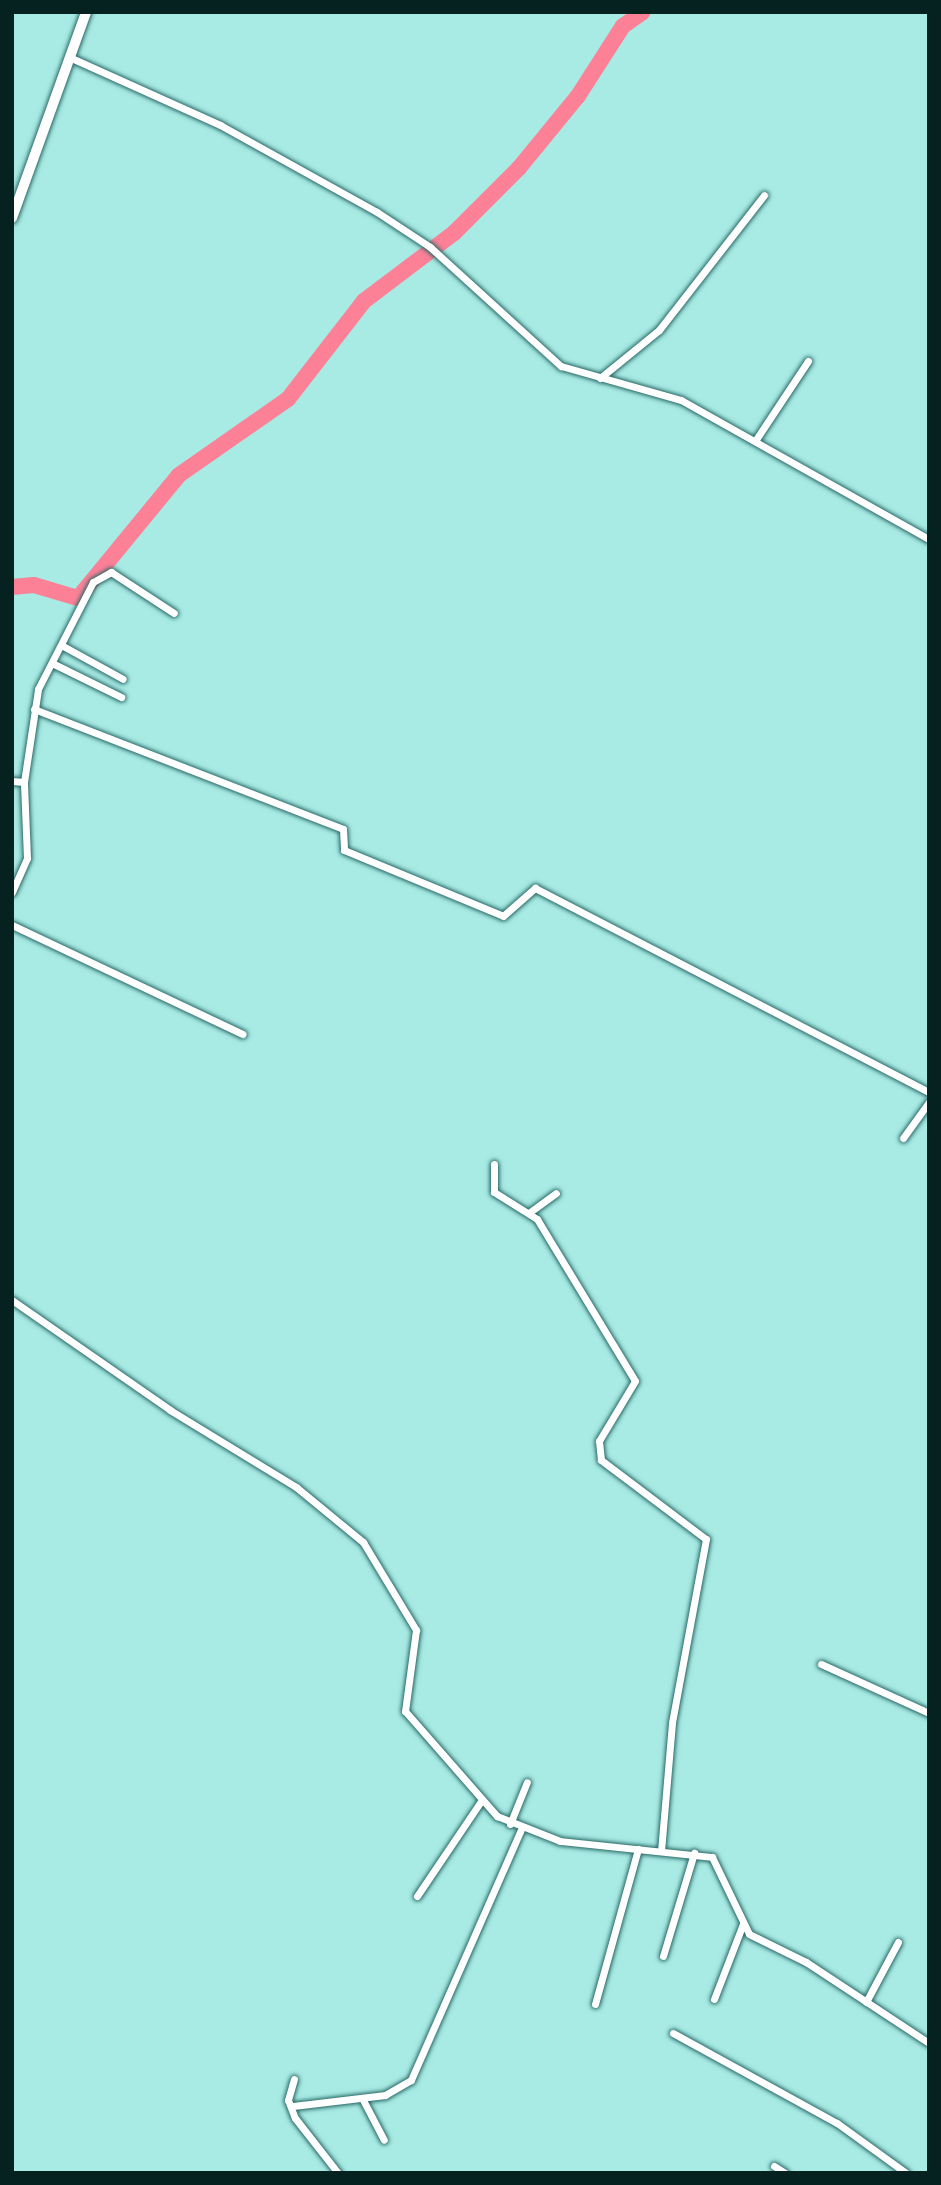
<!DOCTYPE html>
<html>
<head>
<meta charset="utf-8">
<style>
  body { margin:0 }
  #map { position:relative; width:941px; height:2185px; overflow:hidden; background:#a8eae4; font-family:"Archivo Narrow",sans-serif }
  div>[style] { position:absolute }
  .river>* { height:16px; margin:-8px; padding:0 8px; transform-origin:8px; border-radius:8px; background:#fc8197 }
  .roads { filter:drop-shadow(0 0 2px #286966) drop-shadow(0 0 2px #286966) }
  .street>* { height:7px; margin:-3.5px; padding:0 3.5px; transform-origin:3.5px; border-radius:3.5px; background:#fff }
  .secondary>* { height:10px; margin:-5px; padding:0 5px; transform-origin:5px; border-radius:5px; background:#fff }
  span { translate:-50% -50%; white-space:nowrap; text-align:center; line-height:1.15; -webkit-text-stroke:5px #b5f7f2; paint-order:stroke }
  .frame { position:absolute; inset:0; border:14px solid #062220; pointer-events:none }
</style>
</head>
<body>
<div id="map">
  <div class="river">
    <i style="left:12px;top:587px;width:22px;rotate:-5deg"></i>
    <i style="left:34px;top:585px;width:46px;rotate:16.5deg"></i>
    <i style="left:78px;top:598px;width:159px;rotate:-50.6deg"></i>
    <i style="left:179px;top:475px;width:133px;rotate:-34.9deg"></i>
    <i style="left:288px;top:399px;width:124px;rotate:-52.2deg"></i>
    <i style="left:364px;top:301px;width:113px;rotate:-37.1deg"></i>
    <i style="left:454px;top:233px;width:92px;rotate:-45deg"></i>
    <i style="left:519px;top:168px;width:93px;rotate:-50.7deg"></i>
    <i style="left:578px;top:96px;width:83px;rotate:-57.3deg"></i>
    <i style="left:623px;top:26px;width:24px;rotate:-35deg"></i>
  </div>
  <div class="roads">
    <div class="street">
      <i style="left:69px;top:57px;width:166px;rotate:24.2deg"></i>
      <i style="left:220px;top:125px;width:179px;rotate:29deg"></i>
      <i style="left:377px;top:212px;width:64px;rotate:33.4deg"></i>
      <i style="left:430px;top:247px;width:177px;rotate:42.3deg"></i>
      <i style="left:561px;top:366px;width:125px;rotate:15.8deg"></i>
      <i style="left:681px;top:400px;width:284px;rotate:29.3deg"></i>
      <i style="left:600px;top:378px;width:76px;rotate:-39.1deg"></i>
      <i style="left:659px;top:330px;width:171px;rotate:-52.1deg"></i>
      <i style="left:755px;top:441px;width:96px;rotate:-56.5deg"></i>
      <i style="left:63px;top:646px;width:68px;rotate:28.8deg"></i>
      <i style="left:54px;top:664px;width:75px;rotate:26.2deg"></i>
      <i style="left:34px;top:709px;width:331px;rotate:21.2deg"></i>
      <i style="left:343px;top:829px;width:21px;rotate:87deg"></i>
      <i style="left:344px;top:850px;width:172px;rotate:22.5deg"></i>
      <i style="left:503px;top:916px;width:43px;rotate:-41.2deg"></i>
      <i style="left:535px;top:888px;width:444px;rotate:27.4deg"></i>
      <i style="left:12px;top:781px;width:12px;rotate:5deg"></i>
      <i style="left:12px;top:892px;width:37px;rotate:-66deg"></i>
      <i style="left:27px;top:858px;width:76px;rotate:-92.3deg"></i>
      <i style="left:24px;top:782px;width:94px;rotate:-81.4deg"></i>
      <i style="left:38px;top:689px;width:120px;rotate:-62.8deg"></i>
      <i style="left:93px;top:582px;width:21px;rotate:-29deg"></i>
      <i style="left:111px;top:572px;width:75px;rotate:33.1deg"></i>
      <i style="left:12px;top:925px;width:255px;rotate:25.3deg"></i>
      <i style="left:903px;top:1138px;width:44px;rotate:-54.2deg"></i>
      <i style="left:494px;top:1164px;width:28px;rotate:90deg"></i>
      <i style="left:494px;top:1192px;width:51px;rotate:32.1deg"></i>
      <i style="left:537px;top:1219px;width:189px;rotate:58.8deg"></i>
      <i style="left:635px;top:1381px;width:70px;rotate:121deg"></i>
      <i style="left:599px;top:1441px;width:19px;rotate:84deg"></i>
      <i style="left:601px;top:1460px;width:131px;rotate:37deg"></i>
      <i style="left:706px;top:1539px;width:187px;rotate:100.5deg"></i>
      <i style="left:672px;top:1723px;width:128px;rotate:94.9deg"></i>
      <i style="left:530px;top:1212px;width:32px;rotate:-36deg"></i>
      <i style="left:12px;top:1300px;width:193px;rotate:34.8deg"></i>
      <i style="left:170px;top:1410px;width:148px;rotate:31.4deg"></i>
      <i style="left:296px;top:1487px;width:87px;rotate:39.4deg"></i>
      <i style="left:363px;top:1542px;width:103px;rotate:58.9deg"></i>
      <i style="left:416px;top:1630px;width:82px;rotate:97.7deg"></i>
      <i style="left:405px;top:1711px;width:140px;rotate:48.8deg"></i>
      <i style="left:497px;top:1816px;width:68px;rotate:21.6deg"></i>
      <i style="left:560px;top:1841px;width:153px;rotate:6deg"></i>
      <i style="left:712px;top:1857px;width:85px;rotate:64.3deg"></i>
      <i style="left:749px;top:1934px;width:64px;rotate:26.2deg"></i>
      <i style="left:806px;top:1962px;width:147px;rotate:33.4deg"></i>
      <i style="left:821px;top:1664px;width:119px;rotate:24.4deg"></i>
      <i style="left:510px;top:1824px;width:45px;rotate:-68deg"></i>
      <i style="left:417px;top:1896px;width:115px;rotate:-56deg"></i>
      <i style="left:663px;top:1956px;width:108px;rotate:-73.2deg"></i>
      <i style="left:714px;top:1999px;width:80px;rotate:-68.9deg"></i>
      <i style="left:866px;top:2002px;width:68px;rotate:-61.9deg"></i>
      <i style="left:595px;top:2004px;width:161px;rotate:-74.5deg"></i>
      <i style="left:673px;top:2033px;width:187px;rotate:28.8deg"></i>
      <i style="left:837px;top:2123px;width:85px;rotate:35.9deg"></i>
      <i style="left:294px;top:2079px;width:22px;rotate:106deg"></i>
      <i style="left:288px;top:2100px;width:19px;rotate:69deg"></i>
      <i style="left:295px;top:2118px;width:70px;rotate:52deg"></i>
      <i style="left:362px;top:2098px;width:47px;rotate:62.4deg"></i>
      <i style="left:293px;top:2106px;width:93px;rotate:-6.8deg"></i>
      <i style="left:385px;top:2095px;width:30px;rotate:-30deg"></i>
      <i style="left:411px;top:2080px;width:273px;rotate:-66.3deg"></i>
      <i style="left:774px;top:2166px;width:13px;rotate:32deg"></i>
    </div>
    <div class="secondary">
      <i style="left:12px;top:218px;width:219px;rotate:-70.2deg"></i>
    </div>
  </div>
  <div class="frame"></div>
</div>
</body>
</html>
